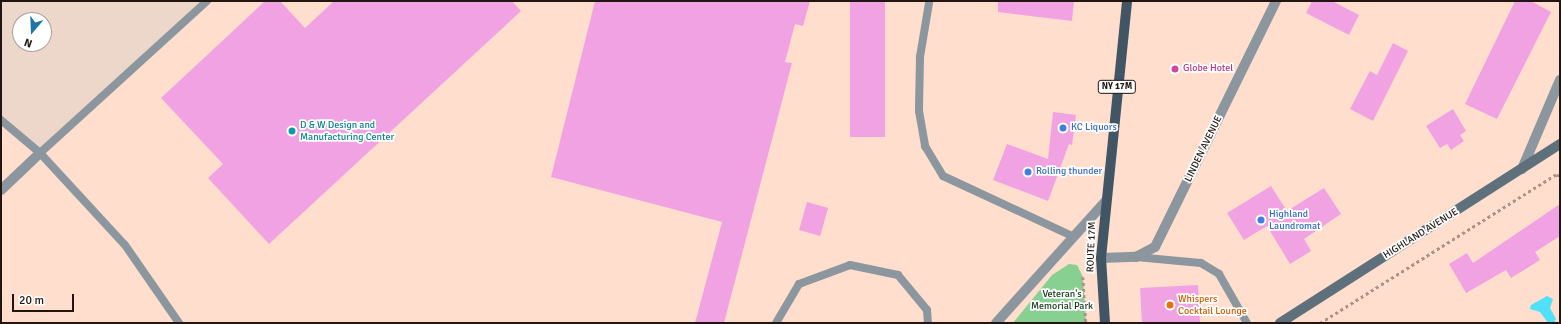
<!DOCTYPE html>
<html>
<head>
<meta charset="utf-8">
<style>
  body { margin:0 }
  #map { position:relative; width:1561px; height:324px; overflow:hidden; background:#ffdece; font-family:Signika,sans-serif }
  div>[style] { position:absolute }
  .industrial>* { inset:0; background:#edd7cb }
  .green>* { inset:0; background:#88d091 }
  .water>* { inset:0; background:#50e0f9 }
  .building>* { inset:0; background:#f1a2e3; transform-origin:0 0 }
  .path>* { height:2.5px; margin-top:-1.25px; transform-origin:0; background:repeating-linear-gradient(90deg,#aa9286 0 3px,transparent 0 6px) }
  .lane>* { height:8px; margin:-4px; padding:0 4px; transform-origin:4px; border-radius:4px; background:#8b969f }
  .street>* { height:10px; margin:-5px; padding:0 5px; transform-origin:5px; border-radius:5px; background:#8b969f }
  .secondary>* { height:10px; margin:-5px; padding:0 5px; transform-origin:5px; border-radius:5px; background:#5f707d }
  .primary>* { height:10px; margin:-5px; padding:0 5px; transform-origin:5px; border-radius:5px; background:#415565 }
  .dots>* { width:11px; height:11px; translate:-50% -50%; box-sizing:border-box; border:2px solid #fff; border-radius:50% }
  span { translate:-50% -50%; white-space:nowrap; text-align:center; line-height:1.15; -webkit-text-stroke:3.5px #fff; paint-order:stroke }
  .shield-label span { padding:1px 3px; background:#fff; border:1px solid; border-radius:3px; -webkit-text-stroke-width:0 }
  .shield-label { font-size:9px; color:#201510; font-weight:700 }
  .hotel-label { font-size:10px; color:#b23c85 }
  .left { translate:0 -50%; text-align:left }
  .culture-label { font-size:10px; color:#0d838f }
  .shop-label { font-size:10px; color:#366cbe }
  .street-label { font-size:10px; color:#201510 }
  .park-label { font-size:10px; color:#143419 }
  .food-label { font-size:10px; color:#c56008 }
  .frame { position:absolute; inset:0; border:2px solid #201510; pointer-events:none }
  .north { position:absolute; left:12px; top:12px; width:40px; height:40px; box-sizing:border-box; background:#fff; border:1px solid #a6a19f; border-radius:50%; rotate:199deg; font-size:11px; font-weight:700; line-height:16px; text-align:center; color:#201510 }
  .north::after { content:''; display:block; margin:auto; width:14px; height:18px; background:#1d76a5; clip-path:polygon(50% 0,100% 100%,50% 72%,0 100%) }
  .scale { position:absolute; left:12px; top:294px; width:62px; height:18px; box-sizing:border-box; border:2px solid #201510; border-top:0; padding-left:5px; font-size:12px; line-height:14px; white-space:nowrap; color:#201510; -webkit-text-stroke:3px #fff; paint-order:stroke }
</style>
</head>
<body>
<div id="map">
  <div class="industrial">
    <i style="clip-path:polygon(evenodd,1px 1px,206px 1px,40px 153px,1px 116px,1px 1px,20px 20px,44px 20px,44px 44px,20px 44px,20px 20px)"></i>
  </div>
  <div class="green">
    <i style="clip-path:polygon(1069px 264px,1077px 265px,1083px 277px,1086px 323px,1013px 323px,1052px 275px)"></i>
  </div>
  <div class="water">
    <i style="clip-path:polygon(1547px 296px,1553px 299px,1550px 308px,1556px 319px,1554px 323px,1548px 323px,1540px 312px,1530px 309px,1531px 305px)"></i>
  </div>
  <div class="building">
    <i style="clip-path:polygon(265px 1px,280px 1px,305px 28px,334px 1px,512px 1px,521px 11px,269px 244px,208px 178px,223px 164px,161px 98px)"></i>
    <i style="clip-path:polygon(595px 1px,810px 1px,803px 26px,795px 24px,785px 62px,792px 63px,724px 323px,695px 323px,722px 222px,551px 177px)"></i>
    <i style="left:850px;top:1px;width:35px;height:136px"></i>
    <i style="clip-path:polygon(998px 1px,1074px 1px,1072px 21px,998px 12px)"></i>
    <i style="clip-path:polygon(1312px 1px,1332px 1px,1359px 15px,1349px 35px,1306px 13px)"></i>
    <i style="clip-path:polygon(1515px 1px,1531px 1px,1551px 12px,1497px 119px,1465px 104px)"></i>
    <i style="clip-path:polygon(1393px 43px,1408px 51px,1373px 121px,1350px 109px,1370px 71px,1377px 75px)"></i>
    <i style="clip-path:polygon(1453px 109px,1466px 131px,1460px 135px,1464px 141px,1451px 150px,1447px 144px,1440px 148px,1426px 126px)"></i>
    <i style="clip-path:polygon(1053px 112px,1076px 115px,1072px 145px,1069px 144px,1048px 201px,993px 180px,1007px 144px,1048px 159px)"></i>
    <i style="clip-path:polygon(1271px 186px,1287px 211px,1324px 188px,1341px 214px,1304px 239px,1311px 251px,1290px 264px,1267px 226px,1244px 240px,1227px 213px)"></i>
    <i style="left:807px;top:202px;width:22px;height:29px;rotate:16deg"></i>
    <i style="clip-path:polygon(1560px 204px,1560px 236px,1535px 252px,1540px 260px,1511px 278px,1506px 270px,1466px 293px,1449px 264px,1467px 253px,1473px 263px)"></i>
    <i style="left:1198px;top:285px;width:38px;height:58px;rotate:87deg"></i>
  </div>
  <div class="path">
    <i style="left:1083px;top:277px;width:46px;rotate:86.3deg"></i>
    <i style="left:1320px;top:323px;width:280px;rotate:-32.2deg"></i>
    <i style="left:1557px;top:174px;width:6px;rotate:59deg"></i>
  </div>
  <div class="lane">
    <i style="left:929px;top:3px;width:55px;rotate:99.5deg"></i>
    <i style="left:920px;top:57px;width:54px;rotate:91.1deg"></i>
    <i style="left:919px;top:111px;width:36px;rotate:80deg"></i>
    <i style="left:925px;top:146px;width:35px;rotate:59deg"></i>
    <i style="left:943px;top:176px;width:142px;rotate:24.9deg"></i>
    <i style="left:1px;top:120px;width:51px;rotate:40.2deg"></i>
    <i style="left:40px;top:153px;width:125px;rotate:47.3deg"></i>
    <i style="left:125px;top:245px;width:95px;rotate:55.3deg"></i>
    <i style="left:40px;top:153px;width:226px;rotate:-42.3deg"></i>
    <i style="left:1136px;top:257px;width:65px;rotate:5.3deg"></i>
    <i style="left:1201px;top:263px;width:21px;rotate:31deg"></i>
    <i style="left:1219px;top:274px;width:56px;rotate:60.3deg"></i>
    <i style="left:776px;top:323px;width:45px;rotate:-59.5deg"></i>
    <i style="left:799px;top:284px;width:54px;rotate:-20.4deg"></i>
    <i style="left:850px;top:265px;width:49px;rotate:11.8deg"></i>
    <i style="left:898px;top:275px;width:45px;rotate:50.4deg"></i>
    <i style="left:927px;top:310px;width:13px;rotate:86deg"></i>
  </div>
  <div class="street">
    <i style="left:1522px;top:169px;width:97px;rotate:-66.9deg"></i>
    <i style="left:1px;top:190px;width:54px;rotate:-43.5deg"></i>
    <i style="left:1101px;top:258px;width:35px;rotate:-2deg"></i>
    <i style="left:1136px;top:257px;width:21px;rotate:-28deg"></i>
    <i style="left:1155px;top:247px;width:274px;rotate:-63.8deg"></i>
    <i style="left:996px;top:323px;width:164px;rotate:-48deg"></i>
  </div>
  <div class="secondary">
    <i style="left:1280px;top:323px;width:332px;rotate:-32.6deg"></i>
  </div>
  <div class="primary">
    <i style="left:1105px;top:323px;width:65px;rotate:-93.5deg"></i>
    <i style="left:1101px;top:258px;width:258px;rotate:-84.2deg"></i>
  </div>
  <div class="dots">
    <i style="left:1175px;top:69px;background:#d1479c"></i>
    <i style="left:1063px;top:128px;background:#3f7fe0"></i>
    <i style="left:292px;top:131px;background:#0f9aa8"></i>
    <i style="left:1028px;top:172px;background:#3f7fe0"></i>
    <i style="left:1261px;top:220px;background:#3f7fe0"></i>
    <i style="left:1170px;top:305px;background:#e8710a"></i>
  </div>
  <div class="shield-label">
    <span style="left:1117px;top:87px">NY 17M</span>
  </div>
  <div class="hotel-label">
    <span class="left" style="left:1183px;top:69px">Globe Hotel</span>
  </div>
  <div class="culture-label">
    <span class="left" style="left:300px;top:131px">D &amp; W Design and<br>Manufacturing Center</span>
  </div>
  <div class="shop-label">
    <span class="left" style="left:1071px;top:128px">KC Liquors</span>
    <span class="left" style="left:1036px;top:172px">Rolling thunder</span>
    <span class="left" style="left:1269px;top:220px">Highland<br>Laundromat</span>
  </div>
  <div class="street-label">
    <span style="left:1204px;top:149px;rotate:-64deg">LINDEN AVENUE</span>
    <span style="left:1421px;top:234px;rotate:-32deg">HIGHLAND AVENUE</span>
    <span style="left:1092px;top:247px;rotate:-88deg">ROUTE 17M</span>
  </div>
  <div class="park-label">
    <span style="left:1062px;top:300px">Veteran's<br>Memorial Park</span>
  </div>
  <div class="food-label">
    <span class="left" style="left:1178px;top:305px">Whispers<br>Cocktail Lounge</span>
  </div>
  <div class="frame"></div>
  <div class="north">N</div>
  <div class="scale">20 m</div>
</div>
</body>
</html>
